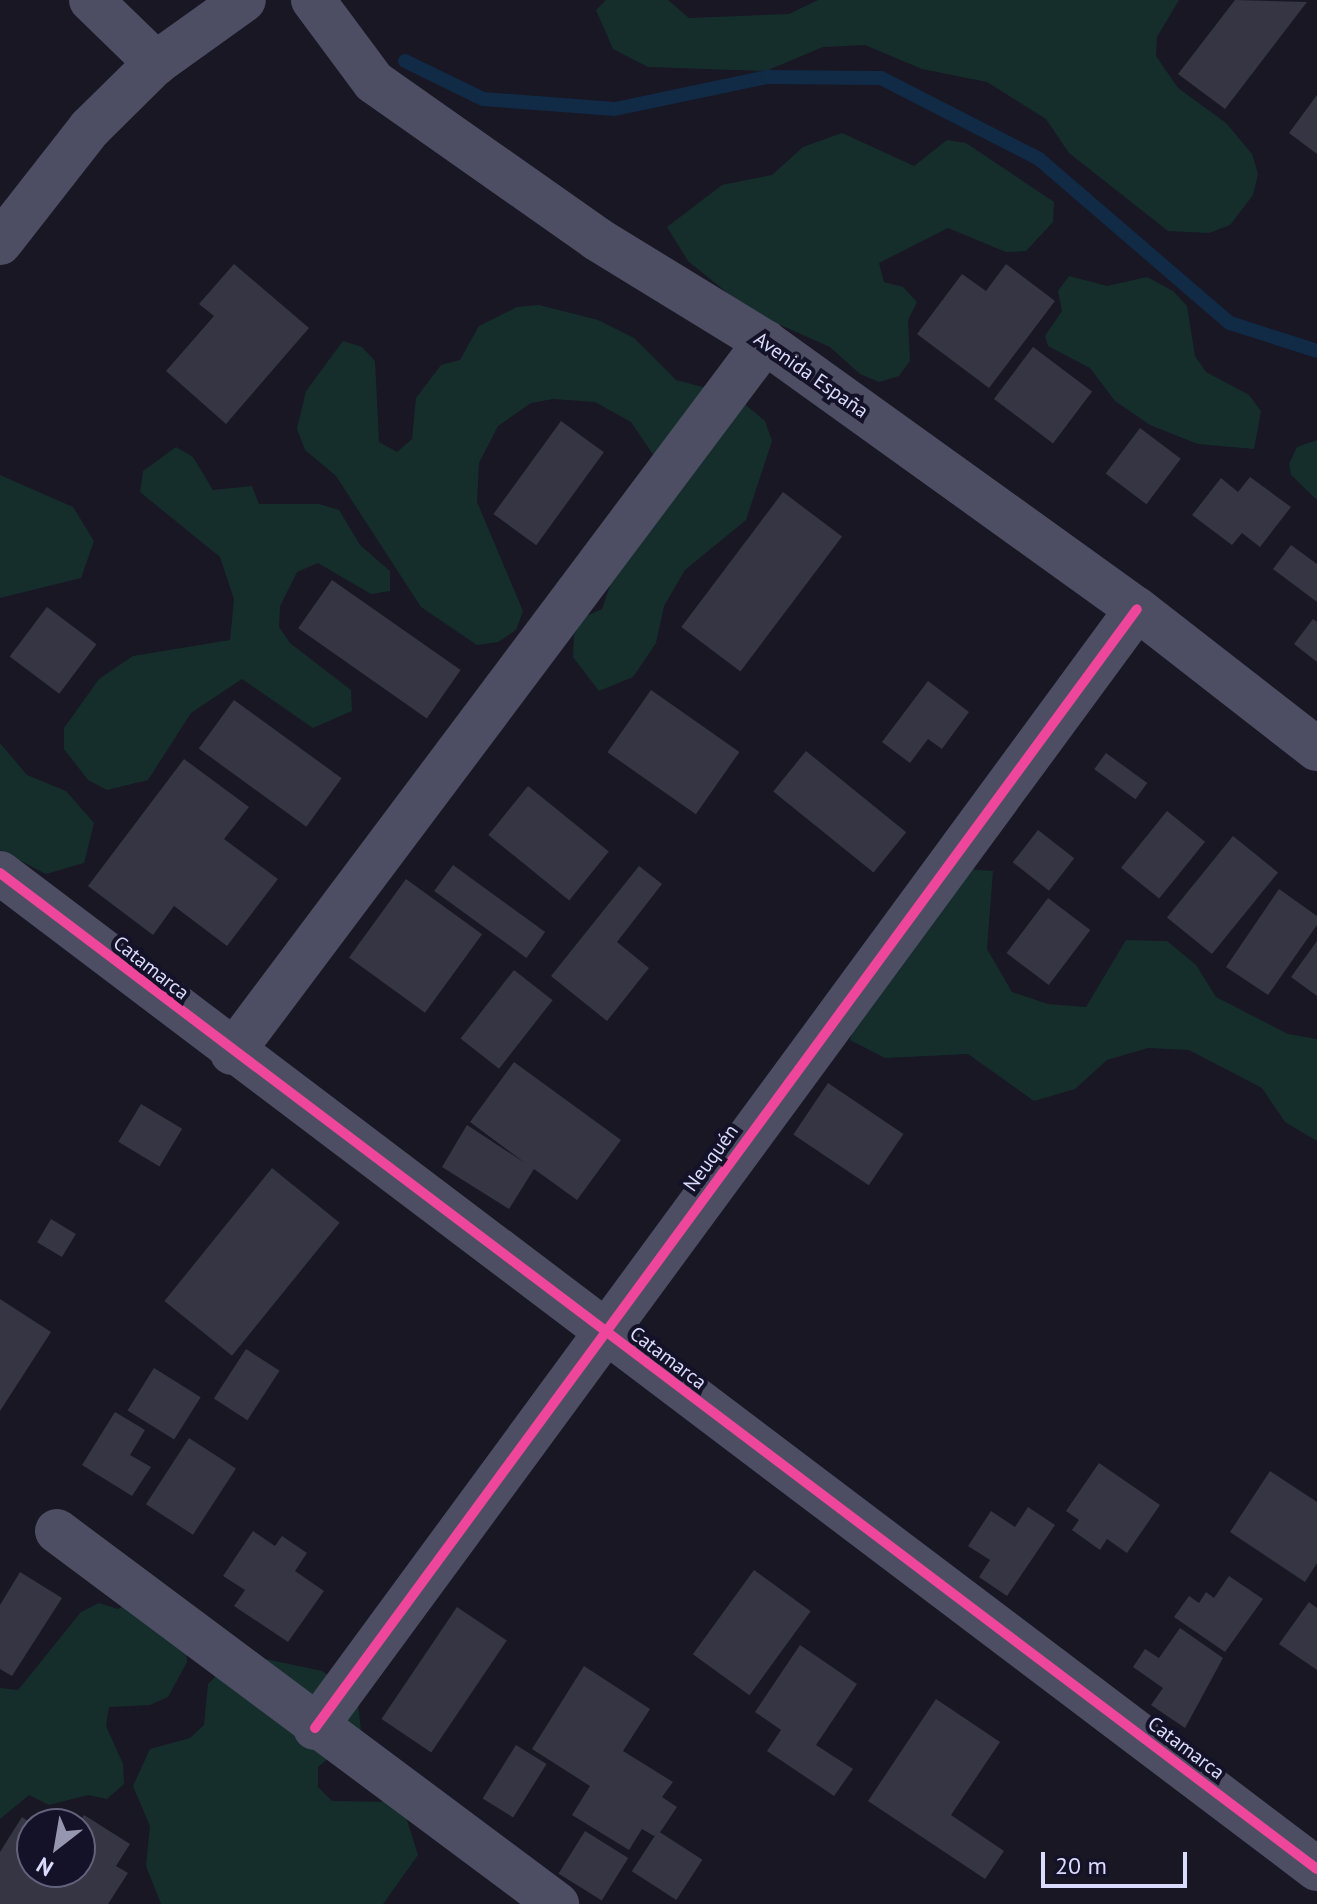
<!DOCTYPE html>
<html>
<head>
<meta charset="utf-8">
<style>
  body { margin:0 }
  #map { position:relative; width:1317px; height:1904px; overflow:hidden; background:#181723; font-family:"PT Sans",sans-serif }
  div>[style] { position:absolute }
  .green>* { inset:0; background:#152e2c }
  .stream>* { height:14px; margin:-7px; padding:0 7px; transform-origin:7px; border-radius:7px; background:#112a46 }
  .building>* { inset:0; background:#363544; transform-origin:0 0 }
  .minor>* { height:44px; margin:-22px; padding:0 22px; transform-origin:22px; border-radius:22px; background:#4d4e63 }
  .tertiary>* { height:44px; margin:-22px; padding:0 22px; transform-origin:22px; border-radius:22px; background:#4d4e63 }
  .cycleway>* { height:10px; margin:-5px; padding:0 5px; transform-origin:5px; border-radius:5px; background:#ed469a }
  span { translate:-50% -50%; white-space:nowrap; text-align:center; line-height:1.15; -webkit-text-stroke:8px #131228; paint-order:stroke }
  .street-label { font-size:20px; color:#dbdbfd }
  .north { position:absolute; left:16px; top:1808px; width:80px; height:80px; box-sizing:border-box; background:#131228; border:2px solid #63627d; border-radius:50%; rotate:211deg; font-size:22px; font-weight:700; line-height:32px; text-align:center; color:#dbdbfd }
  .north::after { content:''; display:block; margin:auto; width:28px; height:36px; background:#9796b1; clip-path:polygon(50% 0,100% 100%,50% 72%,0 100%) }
  .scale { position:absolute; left:1041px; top:1852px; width:146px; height:36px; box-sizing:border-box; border:4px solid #dbdbfd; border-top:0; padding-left:10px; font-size:24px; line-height:28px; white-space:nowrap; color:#dbdbfd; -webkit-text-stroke:6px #131228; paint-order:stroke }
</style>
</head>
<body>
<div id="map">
  <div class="green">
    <i style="clip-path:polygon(606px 0,668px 0,689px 18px,789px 14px,818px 0,1179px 0,1157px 37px,1156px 56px,1178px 88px,1226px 123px,1252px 154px,1258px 174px,1253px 195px,1230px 225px,1209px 233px,1168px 231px,1069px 153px,1046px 119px,987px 82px,922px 69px,865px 45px,823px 47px,766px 71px,648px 67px,613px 49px,596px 10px)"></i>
    <i style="clip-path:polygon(842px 133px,914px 166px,947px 140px,966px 143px,1054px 202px,1053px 222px,1026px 251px,1006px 252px,948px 228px,879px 263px,884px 282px,903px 287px,917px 302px,908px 320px,910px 361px,899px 376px,879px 382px,860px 374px,830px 347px,751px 312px,688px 261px,667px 227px,722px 185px,772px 175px,803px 147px)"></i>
    <i style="clip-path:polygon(1069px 276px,1107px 286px,1147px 277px,1173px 291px,1187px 306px,1195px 356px,1206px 372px,1249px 395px,1261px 411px,1254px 449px,1198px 444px,1150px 425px,1115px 401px,1090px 368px,1048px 346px,1045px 336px,1062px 311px,1058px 291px)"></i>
    <i style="clip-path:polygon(539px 305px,598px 320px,634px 338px,676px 380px,734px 395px,765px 421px,772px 441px,746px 520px,685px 570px,664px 606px,656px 643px,633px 677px,599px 691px,573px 657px,574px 635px,584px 617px,602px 609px,654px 456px,631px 422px,595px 402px,553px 399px,531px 403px,498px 426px,479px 463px,477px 502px,523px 611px,516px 630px,498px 642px,477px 645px,421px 607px,336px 476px,305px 450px,297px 429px,306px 391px,343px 341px,362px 347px,375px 361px,379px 442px,397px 452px,412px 439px,416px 398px,441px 365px,460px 360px,479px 326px,517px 307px)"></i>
    <i style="clip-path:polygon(1317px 440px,1317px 500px,1291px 475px,1289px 464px,1297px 447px)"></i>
    <i style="clip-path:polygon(176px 447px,193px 457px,213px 490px,252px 486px,259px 504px,319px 504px,339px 510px,360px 545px,390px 571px,390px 591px,371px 594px,318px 563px,297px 572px,280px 606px,279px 627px,290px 643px,351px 690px,352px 711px,313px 728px,242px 679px,191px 713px,148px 780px,107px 790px,88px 780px,64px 749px,64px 728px,99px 679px,133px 656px,230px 640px,234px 599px,220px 557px,140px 492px,143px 471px)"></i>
    <i style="clip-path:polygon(0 475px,73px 507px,94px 541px,81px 578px,0 598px)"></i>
    <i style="clip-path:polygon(0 743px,27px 775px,66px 791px,94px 823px,84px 863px,46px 874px,0 850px)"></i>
    <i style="clip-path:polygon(955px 868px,993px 871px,987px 949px,1012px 992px,1048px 1004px,1086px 1007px,1126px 940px,1167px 941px,1196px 965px,1216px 997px,1288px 1034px,1317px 1039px,1317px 1141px,1285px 1122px,1262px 1088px,1189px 1050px,1148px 1048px,1107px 1060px,1075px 1089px,1034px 1101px,968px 1054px,885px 1058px,850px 1040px,863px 1003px)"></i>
    <i style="clip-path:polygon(136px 1599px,186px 1622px,187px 1662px,168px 1697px,150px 1705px,109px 1707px,106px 1726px,123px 1764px,124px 1784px,107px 1799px,88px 1795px,49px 1805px,29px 1795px,0 1819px,0 1688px,18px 1690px,81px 1612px,99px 1603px,118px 1609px)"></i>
    <i style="clip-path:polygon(261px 1658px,322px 1671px,357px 1694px,361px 1731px,318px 1767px,318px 1787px,332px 1801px,392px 1802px,406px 1817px,418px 1855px,383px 1904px,161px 1904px,146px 1866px,150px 1826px,133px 1786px,150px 1749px,190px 1738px,204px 1725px,208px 1684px,223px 1669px)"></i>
  </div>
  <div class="stream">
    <i style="left:405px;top:61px;width:87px;rotate:26deg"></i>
    <i style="left:483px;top:99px;width:132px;rotate:4.3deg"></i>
    <i style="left:615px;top:109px;width:155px;rotate:-11.9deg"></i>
    <i style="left:767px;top:77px;width:114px;rotate:0.5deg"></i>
    <i style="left:881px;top:78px;width:178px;rotate:27.1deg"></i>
    <i style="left:1039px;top:159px;width:252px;rotate:40.7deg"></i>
    <i style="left:1230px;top:323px;width:91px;rotate:17.8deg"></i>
  </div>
  <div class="building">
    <i style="clip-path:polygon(1235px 0,1307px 2px,1225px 109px,1178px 74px)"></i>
    <i style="clip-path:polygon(1317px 95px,1317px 154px,1289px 133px)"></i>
    <i style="clip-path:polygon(234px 264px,309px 328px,226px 424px,166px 371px,214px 316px,199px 304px)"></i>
    <i style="clip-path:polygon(1006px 264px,1055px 301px,989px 388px,917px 334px,962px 274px,986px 291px)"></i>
    <i style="left:1033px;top:347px;width:74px;height:65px;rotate:37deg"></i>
    <i style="left:561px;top:421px;width:53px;height:115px;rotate:36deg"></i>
    <i style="left:1140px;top:428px;width:51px;height:57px;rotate:37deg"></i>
    <i style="clip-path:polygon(1250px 477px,1291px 507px,1260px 547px,1242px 533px,1232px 545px,1192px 515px,1221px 478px,1238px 492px)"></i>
    <i style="left:783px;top:492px;width:74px;height:169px;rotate:37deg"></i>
    <i style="clip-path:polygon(1291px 545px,1317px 564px,1317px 602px,1273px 569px)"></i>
    <i style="left:332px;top:580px;width:157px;height:59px;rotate:35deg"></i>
    <i style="left:47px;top:607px;width:62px;height:62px;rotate:37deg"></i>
    <i style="clip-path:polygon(1313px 619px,1317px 622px,1317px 662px,1294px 644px)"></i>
    <i style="clip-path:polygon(928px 681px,969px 712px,942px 749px,928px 739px,910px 763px,882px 742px)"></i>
    <i style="left:651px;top:690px;width:108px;height:76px;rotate:35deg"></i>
    <i style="left:234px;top:700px;width:133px;height:60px;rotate:36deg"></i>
    <i style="left:806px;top:751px;width:129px;height:52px;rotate:39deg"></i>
    <i style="left:1106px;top:753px;width:51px;height:20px;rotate:36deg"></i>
    <i style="clip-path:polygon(184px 759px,249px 807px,224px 839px,278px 879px,227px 946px,174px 906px,153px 935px,88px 886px)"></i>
    <i style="left:528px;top:786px;width:104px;height:63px;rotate:39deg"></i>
    <i style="left:1167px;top:811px;width:49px;height:73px;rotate:39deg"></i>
    <i style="left:1038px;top:830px;width:46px;height:41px;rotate:38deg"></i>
    <i style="left:1233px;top:836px;width:58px;height:105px;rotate:39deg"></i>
    <i style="left:453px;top:865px;width:114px;height:32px;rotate:36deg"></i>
    <i style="clip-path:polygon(639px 866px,662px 884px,617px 942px,649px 968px,607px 1021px,551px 976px)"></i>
    <i style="left:406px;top:879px;width:94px;height:97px;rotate:36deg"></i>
    <i style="clip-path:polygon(1279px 889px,1317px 916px,1317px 925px,1268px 995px,1226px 967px)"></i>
    <i style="left:1048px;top:898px;width:53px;height:69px;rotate:37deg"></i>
    <i style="clip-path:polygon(1317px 941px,1317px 996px,1291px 977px)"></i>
    <i style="left:514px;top:970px;width:49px;height:87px;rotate:38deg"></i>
    <i style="clip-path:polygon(514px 1062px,621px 1140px,577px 1200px,534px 1169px,509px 1209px,442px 1167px,467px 1125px,525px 1163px,470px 1122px)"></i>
    <i style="left:828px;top:1083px;width:91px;height:62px;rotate:34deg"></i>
    <i style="left:141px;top:1104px;width:48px;height:44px;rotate:31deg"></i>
    <i style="left:272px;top:1168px;width:87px;height:171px;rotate:39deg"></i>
    <i style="left:51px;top:1219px;width:29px;height:27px;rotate:31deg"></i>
    <i style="clip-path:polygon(0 1299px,51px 1332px,0 1411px)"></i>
    <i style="left:246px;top:1349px;width:40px;height:59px;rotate:33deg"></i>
    <i style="left:154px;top:1368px;width:55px;height:50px;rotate:32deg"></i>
    <i style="clip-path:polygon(115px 1412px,145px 1430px,130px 1455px,151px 1467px,132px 1496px,82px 1465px)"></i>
    <i style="left:189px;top:1438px;width:56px;height:79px;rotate:33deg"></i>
    <i style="clip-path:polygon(1099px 1463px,1160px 1505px,1127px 1553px,1107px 1539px,1100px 1550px,1072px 1530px,1079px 1520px,1066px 1511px)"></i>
    <i style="clip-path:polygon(1270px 1471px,1317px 1502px,1317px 1563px,1305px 1582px,1230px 1532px)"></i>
    <i style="clip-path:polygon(1028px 1507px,1055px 1525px,1007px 1596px,979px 1577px,990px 1560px,968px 1546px,991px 1511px,1015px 1527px)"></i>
    <i style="clip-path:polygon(253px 1531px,275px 1546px,282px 1536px,307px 1553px,295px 1571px,324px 1591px,288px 1642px,234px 1606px,245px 1590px,223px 1576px)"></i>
    <i style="left:754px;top:1570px;width:70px;height:104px;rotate:36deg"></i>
    <i style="clip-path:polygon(20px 1572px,62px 1598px,12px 1676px,0 1669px,0 1605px)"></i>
    <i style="clip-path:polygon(1229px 1576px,1263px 1599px,1225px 1652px,1174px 1617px,1189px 1596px,1199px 1603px,1206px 1592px,1214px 1598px)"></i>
    <i style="clip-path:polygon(1309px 1602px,1317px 1608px,1317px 1670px,1279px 1644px)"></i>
    <i style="left:457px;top:1607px;width:60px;height:135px;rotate:34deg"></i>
    <i style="clip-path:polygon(1180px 1628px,1223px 1658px,1185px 1728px,1151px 1705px,1163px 1688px,1133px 1667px,1145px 1649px,1159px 1658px)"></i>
    <i style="clip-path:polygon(800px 1645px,857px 1684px,816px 1745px,853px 1769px,834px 1796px,767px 1751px,781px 1730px,755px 1712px)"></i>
    <i style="clip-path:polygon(584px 1666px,650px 1709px,623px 1751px,673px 1782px,662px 1797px,677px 1807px,661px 1831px,654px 1836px,642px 1829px,629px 1850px,572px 1815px,590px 1786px,532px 1749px)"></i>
    <i style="clip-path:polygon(936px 1699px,1000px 1742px,951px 1815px,1004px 1851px,985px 1879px,868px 1801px)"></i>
    <i style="left:516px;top:1745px;width:36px;height:63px;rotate:32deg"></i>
    <i style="clip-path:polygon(84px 1815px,130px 1844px,116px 1866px,128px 1873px,108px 1904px,0 1904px,0 1852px,22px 1817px,32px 1824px,32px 1872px,80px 1872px,78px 1824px)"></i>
    <i style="left:585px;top:1831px;width:51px;height:50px;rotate:32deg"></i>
    <i style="left:658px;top:1831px;width:53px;height:48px;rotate:33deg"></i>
  </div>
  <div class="minor">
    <i style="left:0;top:873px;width:1651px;rotate:37.1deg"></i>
    <i style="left:232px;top:1053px;width:889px;rotate:-53.14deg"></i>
    <i style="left:57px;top:1531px;width:624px;rotate:36.72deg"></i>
    <i style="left:315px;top:1728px;width:1388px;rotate:-53.7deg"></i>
  </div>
  <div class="tertiary">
    <i style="left:91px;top:0;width:91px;rotate:44.1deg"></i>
    <i style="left:313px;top:0;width:102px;rotate:53.4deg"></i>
    <i style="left:374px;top:82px;width:273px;rotate:35.1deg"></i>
    <i style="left:597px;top:239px;width:197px;rotate:31.5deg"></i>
    <i style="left:765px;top:342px;width:458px;rotate:35.7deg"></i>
    <i style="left:1137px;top:609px;width:228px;rotate:37.9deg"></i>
    <i style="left:0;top:243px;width:146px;rotate:-52deg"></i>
    <i style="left:90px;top:128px;width:93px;rotate:-44.6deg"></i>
    <i style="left:156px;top:63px;width:108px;rotate:-35.6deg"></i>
  </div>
  <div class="cycleway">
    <i style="left:0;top:873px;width:1651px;rotate:37.1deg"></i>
    <i style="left:315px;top:1728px;width:1388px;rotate:-53.7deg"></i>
  </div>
  <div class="street-label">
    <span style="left:811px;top:375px;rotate:35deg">Avenida España</span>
    <span style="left:151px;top:968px;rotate:38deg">Catamarca</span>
    <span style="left:711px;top:1158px;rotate:-54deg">Neuquén</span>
    <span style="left:668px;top:1358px;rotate:37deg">Catamarca</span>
    <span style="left:1186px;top:1748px;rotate:37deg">Catamarca</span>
  </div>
  <div class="north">N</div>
  <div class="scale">20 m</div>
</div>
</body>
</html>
